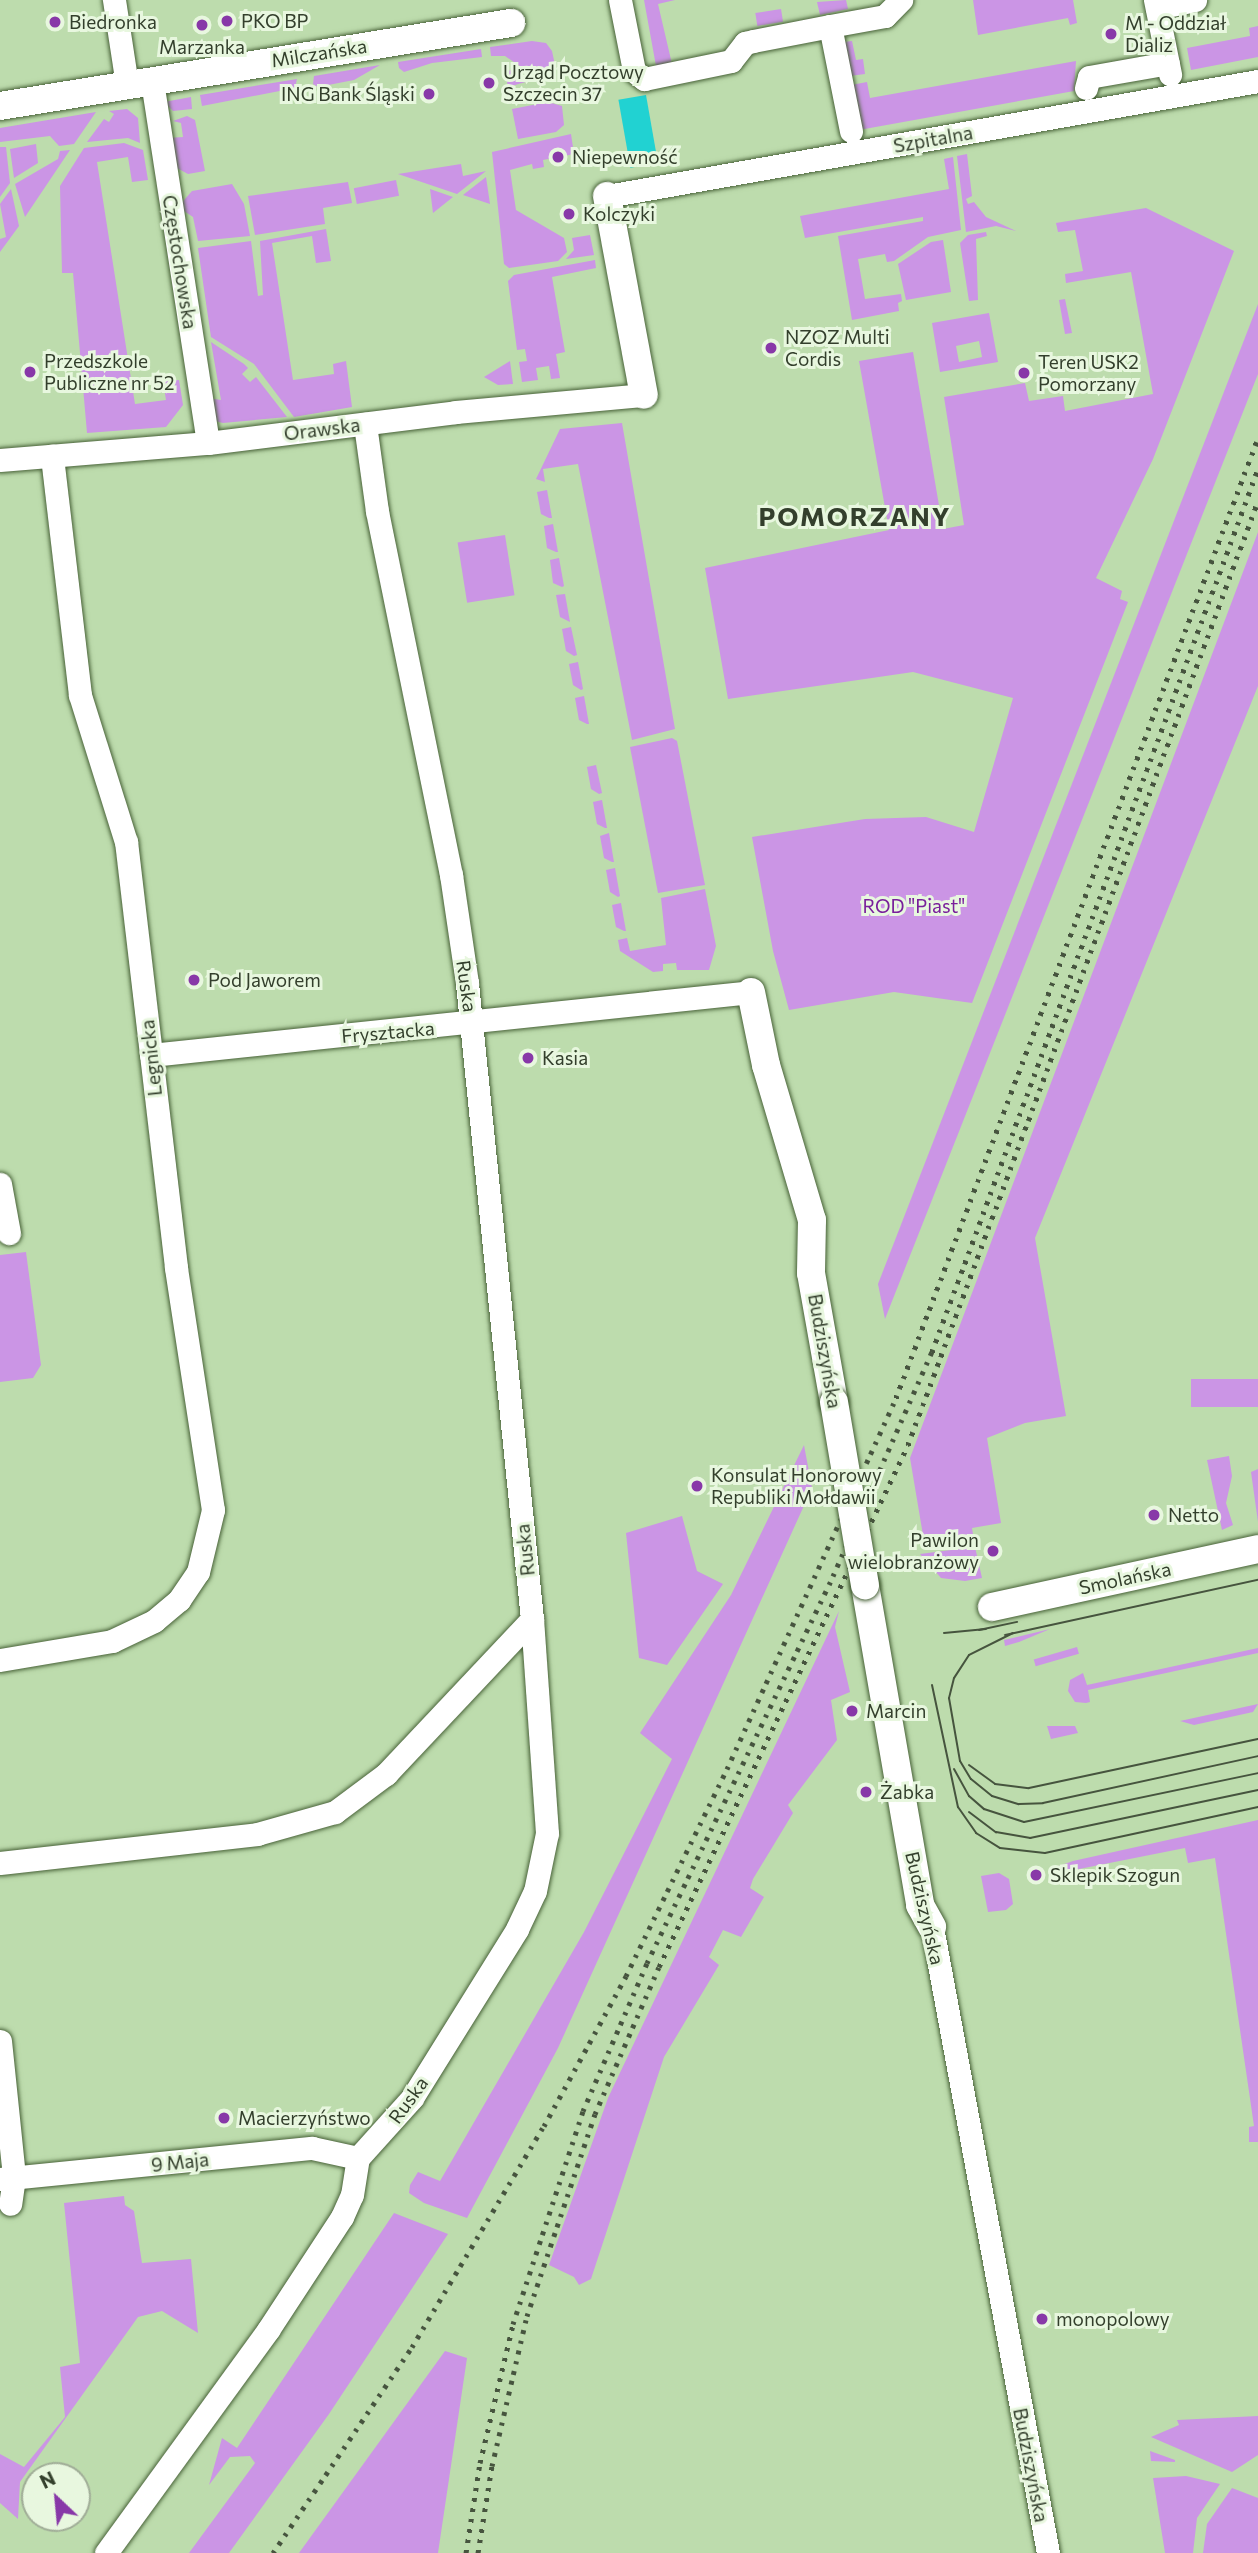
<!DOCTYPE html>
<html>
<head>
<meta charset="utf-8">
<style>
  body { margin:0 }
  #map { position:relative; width:1258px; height:2553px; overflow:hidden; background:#bddcad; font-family:Commissioner,sans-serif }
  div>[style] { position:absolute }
  .green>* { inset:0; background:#cb95e5; transform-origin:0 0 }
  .water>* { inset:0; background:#21d2d2; transform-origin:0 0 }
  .roads { filter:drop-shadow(0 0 2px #486238) drop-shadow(0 0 2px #486238) }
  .minor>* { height:23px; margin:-11.5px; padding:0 11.5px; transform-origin:11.5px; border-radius:11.5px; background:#fff }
  .tertiary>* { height:28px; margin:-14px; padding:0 14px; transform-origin:14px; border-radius:14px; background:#fff }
  .tram>* { height:2px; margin:-1px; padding:0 1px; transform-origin:1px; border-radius:1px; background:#46543e }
  .rail>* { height:5px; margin-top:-2.5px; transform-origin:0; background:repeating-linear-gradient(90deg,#46543e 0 3.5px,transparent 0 10.5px) }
  .bridges { filter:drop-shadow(0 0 2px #486238) drop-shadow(0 0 2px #486238) }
  .tertiary-bridge>* { height:28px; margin:-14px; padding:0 14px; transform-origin:14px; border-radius:14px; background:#fff }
  .dots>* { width:19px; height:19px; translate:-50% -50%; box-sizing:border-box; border:4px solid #e8f7df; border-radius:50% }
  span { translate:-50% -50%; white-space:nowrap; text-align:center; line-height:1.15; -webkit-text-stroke:6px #e8f7df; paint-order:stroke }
  .poi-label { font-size:19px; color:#333f2c }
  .left { translate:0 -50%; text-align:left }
  .right { translate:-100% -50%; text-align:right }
  .street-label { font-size:19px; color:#333f2c }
  .park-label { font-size:19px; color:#791f9b }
  .district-label { font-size:26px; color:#333f2c; font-weight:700; letter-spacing:2px }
  .north { position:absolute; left:21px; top:2462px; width:70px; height:70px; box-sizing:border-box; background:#e8f7df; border:2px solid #a0ad97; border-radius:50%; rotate:334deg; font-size:19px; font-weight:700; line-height:28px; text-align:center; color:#333f2c }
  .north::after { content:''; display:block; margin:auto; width:24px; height:32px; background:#8838a8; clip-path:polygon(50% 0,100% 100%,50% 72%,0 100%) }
</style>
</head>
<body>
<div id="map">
  <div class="green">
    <i style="clip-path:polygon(644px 0,675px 0,658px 4px,672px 64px,656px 66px)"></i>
    <i style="clip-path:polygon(846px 0,848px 9px,820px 15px,817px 2px)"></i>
    <i style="clip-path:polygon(973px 0,1073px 0,1077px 23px,1070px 25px,1068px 18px,978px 35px)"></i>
    <i style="left:781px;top:9px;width:13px;height:26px;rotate:81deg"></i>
    <i style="clip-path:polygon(1258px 26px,1258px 57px,1191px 70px,1187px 48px,1250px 36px,1249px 28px)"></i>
    <i style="clip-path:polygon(532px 41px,546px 43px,552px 51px,555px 65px,546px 77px,536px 77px,505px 56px,491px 56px,490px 47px)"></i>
    <i style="clip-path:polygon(852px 41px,856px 60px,863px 59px,865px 74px,850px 76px,844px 42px)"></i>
    <i style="clip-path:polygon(481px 49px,482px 57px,432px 63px,404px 72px,399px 68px,398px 62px)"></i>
    <i style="clip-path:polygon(1076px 61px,1074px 91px,859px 130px,851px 85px,867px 82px,870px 98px)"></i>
    <i style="clip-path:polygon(380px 65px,354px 80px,318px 87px,313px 84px,314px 76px)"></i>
    <i style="clip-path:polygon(513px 70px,515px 71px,529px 81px,508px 87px,505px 71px)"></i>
    <i style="clip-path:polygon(297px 79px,295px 88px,202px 106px,200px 95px)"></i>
    <i style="clip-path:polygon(191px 97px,192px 109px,173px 111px,164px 102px)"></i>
    <i style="clip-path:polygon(548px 102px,562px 106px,564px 125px,556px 132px,518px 139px,512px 109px)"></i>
    <i style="clip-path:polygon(127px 109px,138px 118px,140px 143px,128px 138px,87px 142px,104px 119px,109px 122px,114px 114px,109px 111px)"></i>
    <i style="clip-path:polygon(96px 112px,74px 144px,59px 146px,50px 136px,0 142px,0 128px)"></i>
    <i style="clip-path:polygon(187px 116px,195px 120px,205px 171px,188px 174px,175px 167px,168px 138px,183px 137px,181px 123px,173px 121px)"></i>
    <i style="clip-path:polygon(571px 134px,574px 154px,543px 160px,544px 167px,533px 169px,532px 164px,510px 170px,516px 210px,564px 238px,567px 252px,558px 261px,509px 268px,504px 264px,492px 152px)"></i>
    <i style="clip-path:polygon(124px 143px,143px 150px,148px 180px,132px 182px,128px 157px,97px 162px,135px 404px,166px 400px,163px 381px,179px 380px,183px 405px,166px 427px,87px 433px,73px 273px,62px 273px,60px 186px,84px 148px)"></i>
    <i style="clip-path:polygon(36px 144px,38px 163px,14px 178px,10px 149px)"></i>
    <i style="clip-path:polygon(0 147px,6px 147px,10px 183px,0 197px)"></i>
    <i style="clip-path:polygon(70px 150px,25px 217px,15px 184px,58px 159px,60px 151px)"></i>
    <i style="clip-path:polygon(967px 154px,972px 196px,966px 199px,968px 204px,974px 202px,986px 217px,1016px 231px,996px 226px,966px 232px,957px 156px)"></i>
    <i style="clip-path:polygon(953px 157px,961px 230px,928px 237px,894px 261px,887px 262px,885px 254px,858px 259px,865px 299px,901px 294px,902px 301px,898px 303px,899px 311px,852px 320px,838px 236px,923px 221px,923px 217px,805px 238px,800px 216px,949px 189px,944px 159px)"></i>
    <i style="clip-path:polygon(461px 164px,463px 176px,486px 171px,457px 194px,398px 174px)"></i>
    <i style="clip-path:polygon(486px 177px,490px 204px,463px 195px)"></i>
    <i style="left:396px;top:180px;width:16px;height:43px;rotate:79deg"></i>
    <i style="clip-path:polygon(348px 182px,352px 203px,323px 208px,325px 224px,255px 235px,248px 196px)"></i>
    <i style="clip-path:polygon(232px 184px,244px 204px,250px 236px,198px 241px,193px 217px,178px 207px,192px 191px)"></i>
    <i style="clip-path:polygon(11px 189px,19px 226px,0 252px,0 239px,6px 237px,0 204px)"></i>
    <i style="clip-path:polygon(430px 189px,453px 197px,433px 213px)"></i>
    <i style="clip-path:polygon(1146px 208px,1234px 251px,1153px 459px,1096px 578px,1122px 591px,1120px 599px,1128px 602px,972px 1003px,894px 992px,789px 1010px,773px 951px,752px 837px,865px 819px,926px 817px,974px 832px,1013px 698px,913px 672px,728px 699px,705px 568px,889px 530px,859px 361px,913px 352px,943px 529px,964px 525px,944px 397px,1025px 383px,1029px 401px,1063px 396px,1065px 411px,1153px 394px,1131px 272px,1066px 283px,1065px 274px,1083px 271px,1075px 230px,1058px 232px,1056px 223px)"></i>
    <i style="clip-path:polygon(326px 229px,331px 261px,316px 263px,312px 236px,272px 243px,293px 380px,334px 374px,333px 364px,346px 361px,352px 407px,294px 417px,254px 364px,211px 337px,198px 248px,251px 241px,258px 296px,263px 295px,260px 241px)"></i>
    <i style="clip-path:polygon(986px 232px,987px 236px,976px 239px,978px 300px,969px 301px,960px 243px,968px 235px)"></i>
    <i style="clip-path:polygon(590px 235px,594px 255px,566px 259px,574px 250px,572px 238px)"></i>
    <i style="clip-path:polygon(943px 240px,951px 292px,906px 300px,898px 264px,931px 242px)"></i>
    <i style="clip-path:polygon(595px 260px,596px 268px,552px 277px,565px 352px,556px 354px,560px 378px,551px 379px,549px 366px,536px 368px,538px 380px,522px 382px,519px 362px,527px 361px,525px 349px,517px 350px,508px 281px,514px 275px)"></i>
    <i style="clip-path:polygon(1065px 299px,1072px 333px,1065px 334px,1059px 300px)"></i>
    <i style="clip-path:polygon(1258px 304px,1258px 374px,885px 1319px,878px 1284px)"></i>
    <i style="clip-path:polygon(evenodd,989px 313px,998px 362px,940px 372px,932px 323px,989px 313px,979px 341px,982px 357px,959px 362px,956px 346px,979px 341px)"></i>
    <i style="clip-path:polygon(211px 342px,244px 364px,248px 368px,242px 374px,250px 382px,256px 377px,287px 417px,223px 423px,211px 420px,209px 398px,221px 400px)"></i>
    <i style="clip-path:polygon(510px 361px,513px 384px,498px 385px,484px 377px)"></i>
    <i style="clip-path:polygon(622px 423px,675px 729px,632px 740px,578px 464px,543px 469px,545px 482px,536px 479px,560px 429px)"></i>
    <i style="clip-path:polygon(547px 490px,552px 518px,549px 518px,541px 514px,537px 492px)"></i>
    <i style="clip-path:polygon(553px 524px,558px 552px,556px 552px,547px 548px,544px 526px)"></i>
    <i style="clip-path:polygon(1258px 532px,1258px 686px,1035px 1238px,1066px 1416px,1025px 1423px,987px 1438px,1001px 1523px,972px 1528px,974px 1540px,925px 1547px,910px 1458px)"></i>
    <i style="left:505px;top:535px;width:61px;height:48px;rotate:81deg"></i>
    <i style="clip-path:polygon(559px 558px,564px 586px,562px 587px,553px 583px,550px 560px)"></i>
    <i style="clip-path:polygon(565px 594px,570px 622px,560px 617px,556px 595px)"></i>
    <i style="clip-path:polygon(571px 627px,577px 655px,574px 656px,566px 651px,562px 629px)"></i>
    <i style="clip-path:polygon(578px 662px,583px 689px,581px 690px,573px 685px,569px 664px)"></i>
    <i style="clip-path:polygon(584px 696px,589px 724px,587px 724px,579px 720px,575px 698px)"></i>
    <i style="clip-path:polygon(672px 738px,677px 741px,705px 885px,658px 893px,630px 747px)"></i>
    <i style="clip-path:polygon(596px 765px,602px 793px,599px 794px,591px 789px,587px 767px)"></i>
    <i style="clip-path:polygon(602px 800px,607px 828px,605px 828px,597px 824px,593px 802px)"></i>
    <i style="clip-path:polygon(609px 833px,614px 862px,612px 862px,604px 858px,600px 836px)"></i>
    <i style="clip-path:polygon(615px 868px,620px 896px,618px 897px,610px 892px,606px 870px)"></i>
    <i style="clip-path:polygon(705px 889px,716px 946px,709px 970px,677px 970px,676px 963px,663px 964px,663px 971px,653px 972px,620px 951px,618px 940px,627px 938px,630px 951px,666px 945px,661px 898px)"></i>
    <i style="clip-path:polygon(621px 903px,626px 931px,624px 931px,616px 927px,612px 905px)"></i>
    <i style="clip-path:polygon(26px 1252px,41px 1365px,33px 1378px,0 1382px,0 1255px)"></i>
    <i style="left:1258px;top:1379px;width:28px;height:67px;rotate:90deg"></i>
    <i style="clip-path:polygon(804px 1445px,812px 1488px,558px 2048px,467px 2218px,424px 2203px,409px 2193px,410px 2185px,418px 2172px,440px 2181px,584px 1932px,672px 1759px,640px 1733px,731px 1595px)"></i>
    <i style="clip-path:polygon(1229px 1456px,1232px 1476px,1226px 1503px,1233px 1525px,1222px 1530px,1207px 1460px)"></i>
    <i style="clip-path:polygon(1258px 1469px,1258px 1522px,1251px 1472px)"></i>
    <i style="clip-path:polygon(682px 1516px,697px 1571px,723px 1584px,667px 1665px,639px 1658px,626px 1533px)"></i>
    <i style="clip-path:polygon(975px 1547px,982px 1578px,965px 1581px,941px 1578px,920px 1554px)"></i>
    <i style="clip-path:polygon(839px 1611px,835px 1627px,850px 1692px,831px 1700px,837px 1740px,788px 1805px,793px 1813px,753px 1879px,750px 1888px,764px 1897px,741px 1937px,723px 1930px,709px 1957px,719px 1965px,664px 2057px,591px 2279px,579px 2285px,574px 2277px,549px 2265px,608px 2098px)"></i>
    <i style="clip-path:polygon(1050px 1629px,1019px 1642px,1005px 1646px,1004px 1640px)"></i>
    <i style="left:1077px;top:1647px;width:7px;height:45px;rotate:74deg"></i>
    <i style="clip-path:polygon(1258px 1648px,1258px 1653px,1088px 1690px,1090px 1702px,1086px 1703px,1075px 1702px,1068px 1691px,1070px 1680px,1083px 1673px,1087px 1685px)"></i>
    <i style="clip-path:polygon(1258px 1704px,1253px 1712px,1194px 1725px,1180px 1721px)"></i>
    <i style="clip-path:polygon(1047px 1726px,1075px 1726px,1078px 1733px,1051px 1739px)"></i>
    <i style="clip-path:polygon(1258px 1820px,1258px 2142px,1249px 2142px,1249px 2127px,1254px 2126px,1215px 1858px,1188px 1863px,1185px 1848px,1054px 1874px,1056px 1867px,1073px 1861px)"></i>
    <i style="clip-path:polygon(999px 1873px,1009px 1879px,1013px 1904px,1006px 1910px,988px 1912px,981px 1876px)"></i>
    <i style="clip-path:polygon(124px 2196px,125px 2205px,134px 2211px,142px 2263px,191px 2259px,198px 2333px,162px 2311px,138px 2317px,20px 2482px,18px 2519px,0 2503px,0 2454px,24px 2467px,65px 2417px,60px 2367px,80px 2363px,64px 2203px)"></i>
    <i style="clip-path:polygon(394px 2213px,448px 2234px,329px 2414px,229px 2553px,189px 2553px,255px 2463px,250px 2456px,230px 2457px,209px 2485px,222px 2438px,237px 2448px)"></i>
    <i style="clip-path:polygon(445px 2351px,467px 2358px,438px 2553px,299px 2553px)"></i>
    <i style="clip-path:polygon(1258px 2416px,1258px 2455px,1232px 2472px,1151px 2437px,1179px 2425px,1177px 2420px)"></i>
    <i style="clip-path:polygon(1150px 2451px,1175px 2460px,1175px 2462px,1151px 2461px)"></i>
    <i style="clip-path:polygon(1186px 2476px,1220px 2484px,1197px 2518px,1193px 2553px,1165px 2553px,1153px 2478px)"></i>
    <i style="clip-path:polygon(1232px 2488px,1258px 2498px,1258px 2553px,1203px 2553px,1207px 2524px)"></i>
  </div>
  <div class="water">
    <i style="left:646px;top:95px;width:69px;height:28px;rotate:80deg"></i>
  </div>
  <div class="roads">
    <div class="minor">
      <i style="left:114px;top:0;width:86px;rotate:81.3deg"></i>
      <i style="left:620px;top:0;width:72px;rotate:78.8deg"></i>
      <i style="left:634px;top:71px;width:13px;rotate:39deg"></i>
      <i style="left:644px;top:79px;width:89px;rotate:-11.7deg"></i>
      <i style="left:731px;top:61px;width:23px;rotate:-52deg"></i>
      <i style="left:745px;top:43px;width:8px;rotate:-14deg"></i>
      <i style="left:753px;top:41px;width:78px;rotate:-11deg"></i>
      <i style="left:1155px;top:0;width:76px;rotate:78.5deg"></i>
      <i style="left:1157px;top:8px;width:39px;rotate:-12deg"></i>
      <i style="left:152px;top:81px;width:366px;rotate:81.2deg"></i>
      <i style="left:1086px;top:88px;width:11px;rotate:-75deg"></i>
      <i style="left:1089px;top:77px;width:80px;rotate:-10deg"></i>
      <i style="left:851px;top:131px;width:107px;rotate:-101.3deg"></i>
      <i style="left:830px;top:26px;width:56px;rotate:-10.3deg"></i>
      <i style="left:885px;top:16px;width:23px;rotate:-45deg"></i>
      <i style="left:607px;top:196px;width:661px;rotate:-10.02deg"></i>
      <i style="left:0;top:460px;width:209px;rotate:-4.7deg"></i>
      <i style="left:208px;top:443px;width:250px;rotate:-7.1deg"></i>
      <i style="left:456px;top:412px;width:189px;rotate:-5.2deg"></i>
      <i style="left:151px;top:1055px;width:603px;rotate:-5.99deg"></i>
      <i style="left:0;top:1184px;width:50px;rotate:79.6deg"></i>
      <i style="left:0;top:1660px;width:114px;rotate:-9.6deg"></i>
      <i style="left:112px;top:1641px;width:47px;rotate:-25.5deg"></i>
      <i style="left:154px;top:1621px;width:33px;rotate:-40deg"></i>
      <i style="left:179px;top:1600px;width:34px;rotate:-56deg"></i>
      <i style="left:198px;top:1572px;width:64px;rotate:-76.4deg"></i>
      <i style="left:213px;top:1510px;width:246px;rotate:-98.7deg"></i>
      <i style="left:176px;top:1267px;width:428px;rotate:-96.7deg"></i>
      <i style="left:126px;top:842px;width:154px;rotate:-107.4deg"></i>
      <i style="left:80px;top:695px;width:241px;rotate:-96.7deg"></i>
      <i style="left:0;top:1863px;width:259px;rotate:-6.4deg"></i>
      <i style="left:257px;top:1834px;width:81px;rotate:-15.8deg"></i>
      <i style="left:335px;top:1812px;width:64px;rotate:-36.7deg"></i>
      <i style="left:386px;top:1774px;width:213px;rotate:-46.7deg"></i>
      <i style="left:932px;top:1927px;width:637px;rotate:79.5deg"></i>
      <i style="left:0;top:2041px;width:137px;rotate:84.1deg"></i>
      <i style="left:14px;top:2177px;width:27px;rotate:98deg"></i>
      <i style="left:0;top:2179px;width:314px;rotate:-5.7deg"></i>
      <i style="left:312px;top:2148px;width:47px;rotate:12.3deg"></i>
      <i style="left:106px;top:2553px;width:276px;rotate:-54deg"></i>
      <i style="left:268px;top:2330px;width:135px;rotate:-56.8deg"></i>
      <i style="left:342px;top:2217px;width:24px;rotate:-66deg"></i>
      <i style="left:352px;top:2195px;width:37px;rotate:-81deg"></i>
      <i style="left:358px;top:2158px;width:81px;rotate:-48deg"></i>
      <i style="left:412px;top:2098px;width:199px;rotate:-58.1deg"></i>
      <i style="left:517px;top:1929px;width:42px;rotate:-64.7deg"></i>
      <i style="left:535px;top:1891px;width:59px;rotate:-78.3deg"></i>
      <i style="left:547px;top:1833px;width:215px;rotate:-94deg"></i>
      <i style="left:532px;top:1619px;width:639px;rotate:-95.84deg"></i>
      <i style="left:467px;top:983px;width:109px;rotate:-98.4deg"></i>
      <i style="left:451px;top:875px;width:371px;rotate:-101.5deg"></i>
      <i style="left:377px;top:511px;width:88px;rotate:-97.9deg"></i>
    </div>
    <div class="tertiary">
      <i style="left:0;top:106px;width:518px;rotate:-9.23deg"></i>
      <i style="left:607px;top:196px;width:202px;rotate:79.5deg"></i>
      <i style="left:751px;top:992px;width:75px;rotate:78.4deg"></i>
      <i style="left:766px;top:1065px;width:162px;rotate:73.5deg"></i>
      <i style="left:812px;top:1220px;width:53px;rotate:91.1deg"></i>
      <i style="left:811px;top:1273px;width:131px;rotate:79.9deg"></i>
      <i style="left:865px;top:1585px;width:325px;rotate:80.2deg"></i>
      <i style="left:920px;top:1905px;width:25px;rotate:61deg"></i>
      <i style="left:992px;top:1607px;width:272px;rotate:-12.3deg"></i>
    </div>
  </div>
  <div class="tram">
    <i style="left:979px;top:1630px;width:39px;rotate:-12deg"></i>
    <i style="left:944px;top:1633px;width:42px;rotate:-5.4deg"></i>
    <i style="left:1013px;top:1633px;width:49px;rotate:153.4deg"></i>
    <i style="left:969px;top:1655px;width:27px;rotate:123deg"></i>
    <i style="left:954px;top:1678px;width:21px;rotate:104deg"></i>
    <i style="left:949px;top:1698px;width:64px;rotate:80.1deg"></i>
    <i style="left:960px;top:1761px;width:21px;rotate:59deg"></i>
    <i style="left:971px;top:1779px;width:27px;rotate:39deg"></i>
    <i style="left:992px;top:1796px;width:28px;rotate:17deg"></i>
    <i style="left:1019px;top:1804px;width:24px;rotate:-2deg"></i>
    <i style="left:1043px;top:1803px;width:220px;rotate:-12.3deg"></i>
    <i style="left:1005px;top:1635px;width:259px;rotate:-12.3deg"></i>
    <i style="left:932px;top:1685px;width:125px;rotate:78deg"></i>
    <i style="left:958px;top:1807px;width:32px;rotate:55deg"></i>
    <i style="left:976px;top:1833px;width:28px;rotate:32deg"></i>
    <i style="left:1000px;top:1848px;width:45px;rotate:6.3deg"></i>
    <i style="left:1045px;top:1853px;width:218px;rotate:-12.2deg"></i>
    <i style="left:969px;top:1765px;width:32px;rotate:36deg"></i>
    <i style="left:995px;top:1784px;width:34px;rotate:7deg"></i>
    <i style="left:1029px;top:1788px;width:234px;rotate:-12.1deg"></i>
    <i style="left:954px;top:1769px;width:31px;rotate:61deg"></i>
    <i style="left:969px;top:1796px;width:20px;rotate:41deg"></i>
    <i style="left:984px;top:1809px;width:42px;rotate:18deg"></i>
    <i style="left:1024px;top:1822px;width:239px;rotate:-11.8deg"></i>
    <i style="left:969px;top:1812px;width:34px;rotate:37deg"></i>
    <i style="left:996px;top:1832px;width:35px;rotate:10deg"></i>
    <i style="left:1030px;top:1838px;width:233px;rotate:-11.9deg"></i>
  </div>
  <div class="rail">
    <i style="left:273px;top:2553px;width:249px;rotate:-56deg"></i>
    <i style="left:412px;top:2347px;width:257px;rotate:-59.2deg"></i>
    <i style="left:544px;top:2126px;width:171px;rotate:-61.3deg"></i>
    <i style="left:626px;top:1976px;width:230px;rotate:-64deg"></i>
    <i style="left:727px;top:1769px;width:408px;rotate:-65.5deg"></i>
    <i style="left:896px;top:1398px;width:1026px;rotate:-69.34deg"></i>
    <i style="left:466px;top:2553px;width:91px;rotate:-81.2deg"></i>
    <i style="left:480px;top:2463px;width:143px;rotate:-76.6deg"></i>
    <i style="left:513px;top:2324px;width:224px;rotate:-71.8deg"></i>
    <i style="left:583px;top:2111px;width:161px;rotate:-66.6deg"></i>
    <i style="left:647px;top:1963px;width:429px;rotate:-64.3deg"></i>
    <i style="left:833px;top:1576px;width:245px;rotate:-66.2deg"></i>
    <i style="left:932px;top:1352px;width:941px;rotate:-69.74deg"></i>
    <i style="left:478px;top:2553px;width:88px;rotate:-80.9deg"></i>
    <i style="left:492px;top:2466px;width:154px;rotate:-76.9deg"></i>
    <i style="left:527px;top:2316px;width:213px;rotate:-71.4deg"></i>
    <i style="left:595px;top:2114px;width:160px;rotate:-66.5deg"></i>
    <i style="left:659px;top:1967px;width:578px;rotate:-64.5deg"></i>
    <i style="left:908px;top:1445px;width:1007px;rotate:-69.66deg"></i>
  </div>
  <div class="bridges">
    <div class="tertiary-bridge">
      <i style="left:834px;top:1402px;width:186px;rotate:80.4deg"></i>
    </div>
  </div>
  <div class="dots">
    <i style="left:227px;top:21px;background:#8838a8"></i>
    <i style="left:55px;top:22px;background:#8838a8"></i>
    <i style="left:202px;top:25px;background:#8838a8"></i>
    <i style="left:1111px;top:34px;background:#8838a8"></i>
    <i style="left:489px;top:83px;background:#8838a8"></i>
    <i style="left:429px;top:94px;background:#8838a8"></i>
    <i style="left:558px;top:157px;background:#8838a8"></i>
    <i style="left:569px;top:214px;background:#8838a8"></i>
    <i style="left:771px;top:348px;background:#8838a8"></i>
    <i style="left:30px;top:372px;background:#8838a8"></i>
    <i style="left:1024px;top:373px;background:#8838a8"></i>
    <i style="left:194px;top:980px;background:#8838a8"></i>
    <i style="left:528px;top:1058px;background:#8838a8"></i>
    <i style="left:697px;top:1486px;background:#8838a8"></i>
    <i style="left:1154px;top:1515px;background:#8838a8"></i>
    <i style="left:993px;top:1551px;background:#8838a8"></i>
    <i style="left:852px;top:1711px;background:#8838a8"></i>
    <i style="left:866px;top:1792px;background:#8838a8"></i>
    <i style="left:1036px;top:1875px;background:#8838a8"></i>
    <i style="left:224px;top:2118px;background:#8838a8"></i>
    <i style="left:1042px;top:2319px;background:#8838a8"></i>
  </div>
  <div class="poi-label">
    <span class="left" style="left:241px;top:21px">PKO BP</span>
    <span class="left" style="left:69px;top:22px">Biedronka</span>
    <span class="left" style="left:1125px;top:34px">M - Oddział<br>Dializ</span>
    <span style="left:202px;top:47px">Marzanka</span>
    <span class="left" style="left:503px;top:83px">Urząd Pocztowy<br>Szczecin 37</span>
    <span class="right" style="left:415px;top:94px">ING Bank Śląski</span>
    <span class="left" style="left:572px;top:157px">Niepewność</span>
    <span class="left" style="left:583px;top:214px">Kolczyki</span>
    <span class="left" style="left:785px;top:348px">NZOZ Multi<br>Cordis</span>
    <span class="left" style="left:44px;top:372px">Przedszkole<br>Publiczne nr 52</span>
    <span class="left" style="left:1038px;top:373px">Teren USK2<br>Pomorzany</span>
    <span class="left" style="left:208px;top:980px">Pod Jaworem</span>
    <span class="left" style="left:542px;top:1058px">Kasia</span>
    <span class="left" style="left:711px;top:1486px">Konsulat Honorowy<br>Republiki Mołdawii</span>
    <span class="left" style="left:1168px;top:1515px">Netto</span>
    <span class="right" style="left:979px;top:1551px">Pawilon<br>wielobranżowy</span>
    <span class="left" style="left:866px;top:1711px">Marcin</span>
    <span class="left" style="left:880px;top:1792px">Żabka</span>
    <span class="left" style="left:1050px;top:1875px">Sklepik Szogun</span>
    <span class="left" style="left:238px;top:2118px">Macierzyństwo</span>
    <span class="left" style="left:1056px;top:2319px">monopolowy</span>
  </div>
  <div class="street-label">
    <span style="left:319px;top:53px;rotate:-9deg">Milczańska</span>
    <span style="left:933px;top:139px;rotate:-10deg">Szpitalna</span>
    <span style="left:180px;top:262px;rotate:81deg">Częstochowska</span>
    <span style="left:322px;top:429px;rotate:-7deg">Orawska</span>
    <span style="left:467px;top:986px;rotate:82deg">Ruska</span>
    <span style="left:388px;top:1032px;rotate:-5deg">Frysztacka</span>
    <span style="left:151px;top:1058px;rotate:-96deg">Legnicka</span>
    <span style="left:825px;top:1351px;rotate:80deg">Budziszyńska</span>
    <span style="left:525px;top:1550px;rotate:-96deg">Ruska</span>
    <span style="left:1125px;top:1578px;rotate:-12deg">Smolańska</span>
    <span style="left:925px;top:1908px;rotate:77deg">Budziszyńska</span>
    <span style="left:408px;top:2100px;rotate:-54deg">Ruska</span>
    <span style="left:180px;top:2162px;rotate:-6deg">9 Maja</span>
    <span style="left:1031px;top:2465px;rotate:79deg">Budziszyńska</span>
  </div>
  <div class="park-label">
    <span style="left:914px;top:906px">ROD "Piast"</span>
  </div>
  <div class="district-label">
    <span style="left:855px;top:516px">POMORZANY</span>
  </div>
  <div class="north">N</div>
</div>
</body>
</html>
